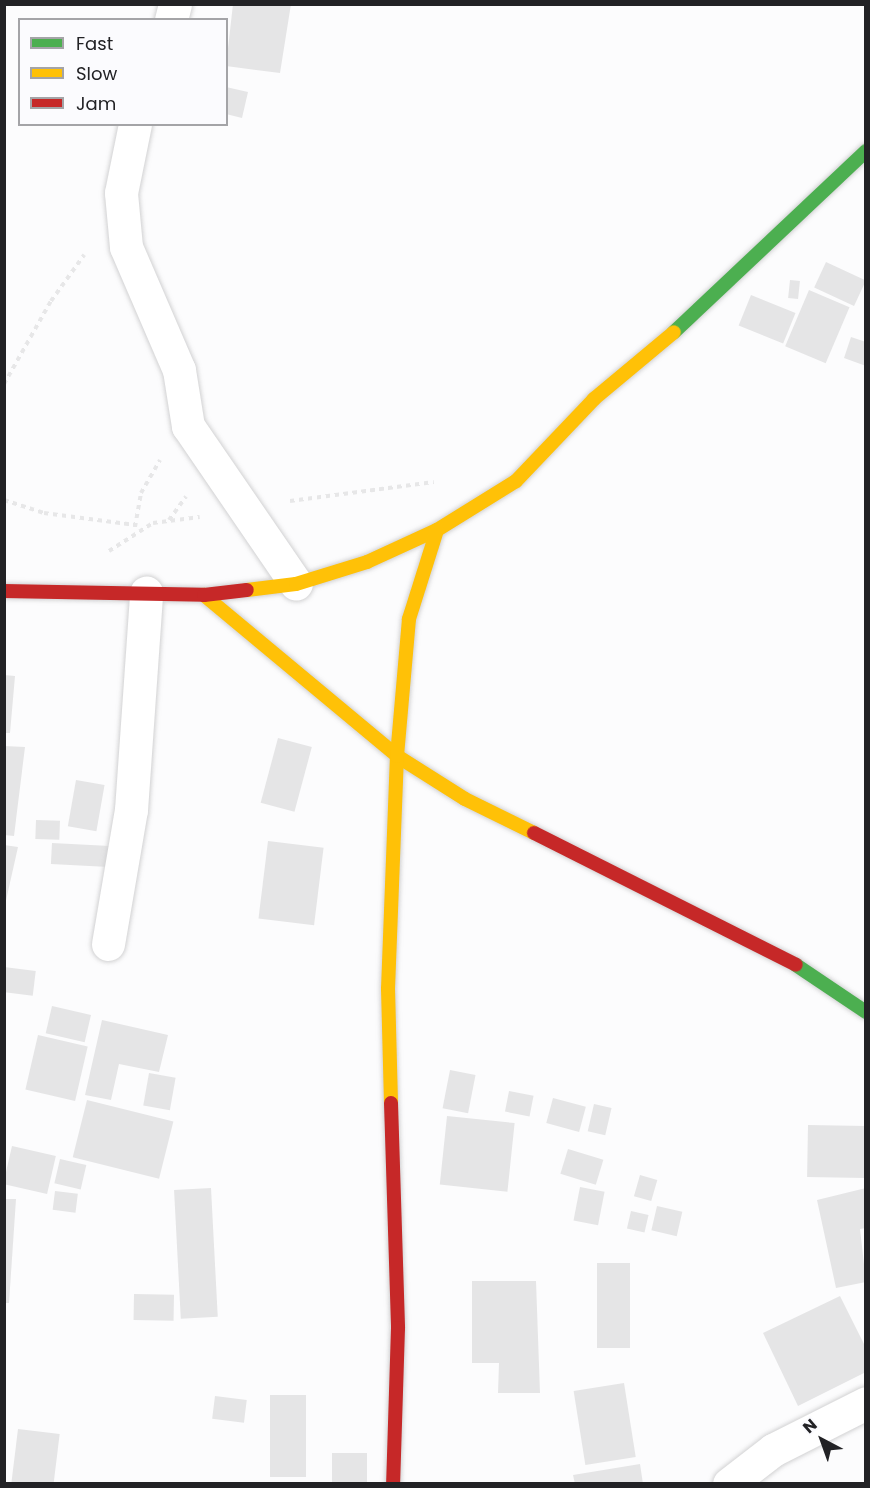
<!DOCTYPE html>
<html>
<head>
<meta charset="utf-8">
<style>
  body { margin:0 }
  #map { position:relative; width:870px; height:1488px; overflow:hidden; background:#fcfcfd; font-family:Poppins,sans-serif }
  div>[style] { position:absolute }
  .building>* { inset:0; background:#e5e5e6; transform-origin:0 0 }
  .path>* { height:4px; margin-top:-2px; transform-origin:0; background:repeating-linear-gradient(90deg,#e7e7e8 0 4.5px,transparent 0 9px) }
  .roads { filter:drop-shadow(0 0 2px #d2d2d3) drop-shadow(0 0 2px #d2d2d3) }
  .street>* { height:33px; margin:-16.5px; padding:0 16.5px; transform-origin:16.5px; border-radius:16.5px; background:#fff }
  .fast>* { height:14px; margin:-7px; padding:0 7px; transform-origin:7px; border-radius:7px; background:#4caf50 }
  .slow>* { height:14px; margin:-7px; padding:0 7px; transform-origin:7px; border-radius:7px; background:#ffc107 }
  .jam>* { height:14px; margin:-7px; padding:0 7px; transform-origin:7px; border-radius:7px; background:#c62828 }
  span { translate:-50% -50%; white-space:nowrap; text-align:center; line-height:1.15; -webkit-text-stroke:6px #fbfbfe; paint-order:stroke }
  .frame { position:absolute; inset:0; border:6px solid #222225; pointer-events:none }
  .legend { position:absolute; left:18px; top:18px; width:210px; height:108px; box-sizing:border-box; background:#fbfbfe; border:2px solid #a4a4a7; margin:0; padding:8px 10px; list-style:none; font-size:18px; color:#222225 }
  .legend li { display:flex; align-items:center; gap:12px; height:30px }
  .legend b { width:30px; border:2px solid #a4a4a7 }
  .north { position:absolute; left:792px; top:1410px; width:60px; height:60px; -webkit-text-stroke:4px #fbfbfe; paint-order:stroke; rotate:319deg; font-size:16px; font-weight:700; line-height:24px; text-align:center; color:#222225 }
  .north::after { content:''; display:block; margin:auto; width:21px; height:27px; background:#222225; clip-path:polygon(50% 0,100% 100%,50% 72%,0 100%) }
</style>
</head>
<body>
<div id="map">
  <div class="building">
    <i style="clip-path:polygon(233px 4px,291px 4px,280px 73px,226px 66px)"></i>
    <i style="clip-path:polygon(226px 87px,248px 92px,242px 118px,226px 114px)"></i>
    <i style="left:826px;top:262px;width:44px;height:28px;rotate:25deg"></i>
    <i style="left:790px;top:280px;width:10px;height:18px;rotate:6deg"></i>
    <i style="left:809px;top:290px;width:44px;height:61px;rotate:23deg"></i>
    <i style="left:751px;top:295px;width:48px;height:33px;rotate:22deg"></i>
    <i style="clip-path:polygon(851px 337px,866px 342px,866px 366px,844px 358px)"></i>
    <i style="clip-path:polygon(4px 675px,15px 676px,10px 733px,4px 733px)"></i>
    <i style="left:278px;top:738px;width:35px;height:67px;rotate:15deg"></i>
    <i style="clip-path:polygon(4px 746px,25px 747px,14px 836px,4px 835px)"></i>
    <i style="left:76px;top:780px;width:29px;height:47px;rotate:10deg"></i>
    <i style="left:36px;top:820px;width:24px;height:19px;rotate:2deg"></i>
    <i style="left:268px;top:841px;width:56px;height:78px;rotate:7deg"></i>
    <i style="left:52px;top:843px;width:58px;height:21px;rotate:3deg"></i>
    <i style="clip-path:polygon(4px 845px,18px 847px,5px 905px,4px 905px)"></i>
    <i style="left:4px;top:967px;width:32px;height:25px;rotate:7deg"></i>
    <i style="left:52px;top:1006px;width:40px;height:28px;rotate:13deg"></i>
    <i style="clip-path:polygon(102px 1020px,168px 1035px,159px 1072px,119px 1064px,111px 1100px,85px 1095px)"></i>
    <i style="left:38px;top:1035px;width:51px;height:56px;rotate:13deg"></i>
    <i style="left:450px;top:1070px;width:26px;height:39px;rotate:11deg"></i>
    <i style="left:149px;top:1073px;width:27px;height:33px;rotate:10deg"></i>
    <i style="left:509px;top:1091px;width:25px;height:21px;rotate:11deg"></i>
    <i style="left:553px;top:1098px;width:34px;height:26px;rotate:15deg"></i>
    <i style="left:87px;top:1100px;width:89px;height:59px;rotate:14deg"></i>
    <i style="left:594px;top:1104px;width:18px;height:28px;rotate:13deg"></i>
    <i style="left:447px;top:1116px;width:68px;height:69px;rotate:6deg"></i>
    <i style="left:808px;top:1125px;width:58px;height:52px;rotate:1deg"></i>
    <i style="left:12px;top:1146px;width:45px;height:39px;rotate:13deg"></i>
    <i style="left:568px;top:1149px;width:37px;height:26px;rotate:17deg"></i>
    <i style="left:60px;top:1159px;width:27px;height:25px;rotate:13deg"></i>
    <i style="left:640px;top:1175px;width:18px;height:22px;rotate:16deg"></i>
    <i style="left:580px;top:1187px;width:25px;height:34px;rotate:11deg"></i>
    <i style="left:211px;top:1188px;width:129px;height:37px;rotate:87deg"></i>
    <i style="clip-path:polygon(866px 1188px,866px 1228px,860px 1229px,866px 1282px,836px 1288px,817px 1200px)"></i>
    <i style="left:55px;top:1191px;width:23px;height:19px;rotate:7deg"></i>
    <i style="clip-path:polygon(4px 1199px,16px 1199px,9px 1303px,4px 1303px)"></i>
    <i style="left:657px;top:1206px;width:26px;height:25px;rotate:13deg"></i>
    <i style="left:631px;top:1211px;width:18px;height:18px;rotate:13deg"></i>
    <i style="left:597px;top:1263px;width:33px;height:85px"></i>
    <i style="clip-path:polygon(472px 1281px,536px 1281px,540px 1393px,498px 1393px,499px 1363px,472px 1363px)"></i>
    <i style="left:134px;top:1294px;width:40px;height:26px;rotate:1deg"></i>
    <i style="clip-path:polygon(840px 1296px,866px 1348px,866px 1372px,798px 1406px,763px 1333px)"></i>
    <i style="left:624px;top:1383px;width:75px;height:51px;rotate:81deg"></i>
    <i style="left:270px;top:1395px;width:36px;height:82px"></i>
    <i style="left:215px;top:1396px;width:32px;height:23px;rotate:7deg"></i>
    <i style="left:18px;top:1429px;width:42px;height:55px;rotate:7deg"></i>
    <i style="left:367px;top:1453px;width:31px;height:35px;rotate:90deg"></i>
    <i style="clip-path:polygon(640px 1464px,643px 1484px,575px 1484px,573px 1475px)"></i>
  </div>
  <div class="path">
    <i style="left:4px;top:384px;width:95px;rotate:-60.5deg"></i>
    <i style="left:51px;top:301px;width:57px;rotate:-54.3deg"></i>
    <i style="left:4px;top:500px;width:42px;rotate:18deg"></i>
    <i style="left:44px;top:513px;width:92px;rotate:7.5deg"></i>
    <i style="left:290px;top:501px;width:145px;rotate:-7.5deg"></i>
    <i style="left:169px;top:520px;width:29px;rotate:-54deg"></i>
    <i style="left:135px;top:527px;width:35px;rotate:-80deg"></i>
    <i style="left:141px;top:493px;width:38px;rotate:-60deg"></i>
    <i style="left:109px;top:551px;width:52px;rotate:-32.5deg"></i>
    <i style="left:153px;top:523px;width:47px;rotate:-7.3deg"></i>
  </div>
  <div class="roads">
    <div class="street">
      <i style="left:171px;top:20px;width:16px;rotate:-76deg"></i>
      <i style="left:135px;top:124px;width:70px;rotate:101.5deg"></i>
      <i style="left:121px;top:193px;width:54px;rotate:84.7deg"></i>
      <i style="left:126px;top:247px;width:134px;rotate:66.7deg"></i>
      <i style="left:179px;top:370px;width:57px;rotate:80.9deg"></i>
      <i style="left:188px;top:426px;width:191px;rotate:55.6deg"></i>
      <i style="left:108px;top:944px;width:136px;rotate:-80.3deg"></i>
      <i style="left:131px;top:810px;width:218px;rotate:-86deg"></i>
      <i style="left:729px;top:1484px;width:56px;rotate:-37.7deg"></i>
      <i style="left:773px;top:1450px;width:104px;rotate:-26.8deg"></i>
    </div>
    <div class="fast">
      <i style="left:674px;top:332px;width:264px;rotate:-43.3deg"></i>
      <i style="left:796px;top:965px;width:84px;rotate:33.9deg"></i>
    </div>
    <div class="slow">
      <i style="left:247px;top:590px;width:49px;rotate:-7deg"></i>
      <i style="left:296px;top:584px;width:74px;rotate:-17.2deg"></i>
      <i style="left:367px;top:562px;width:77px;rotate:-24.6deg"></i>
      <i style="left:437px;top:530px;width:93px;rotate:-31.8deg"></i>
      <i style="left:516px;top:481px;width:113px;rotate:-46.4deg"></i>
      <i style="left:594px;top:399px;width:104px;rotate:-39.9deg"></i>
      <i style="left:204px;top:595px;width:251px;rotate:39.8deg"></i>
      <i style="left:397px;top:756px;width:80px;rotate:32.3deg"></i>
      <i style="left:465px;top:799px;width:77px;rotate:26.2deg"></i>
      <i style="left:391px;top:1103px;width:114px;rotate:-91.5deg"></i>
      <i style="left:388px;top:989px;width:233px;rotate:-87.8deg"></i>
      <i style="left:397px;top:756px;width:138px;rotate:-85deg"></i>
      <i style="left:409px;top:619px;width:93px;rotate:-72.5deg"></i>
    </div>
    <div class="jam">
      <i style="left:4px;top:591px;width:200px;rotate:1.1deg"></i>
      <i style="left:204px;top:595px;width:43px;rotate:-6.6deg"></i>
      <i style="left:534px;top:833px;width:293px;rotate:26.7deg"></i>
      <i style="left:391px;top:1103px;width:225px;rotate:88.2deg"></i>
      <i style="left:398px;top:1328px;width:156px;rotate:91.8deg"></i>
    </div>
  </div>
  <div class="frame"></div>
  <ul class="legend">
  <li><b style="height:8px;background:#4caf50"></b>Fast</li>
  <li><b style="height:8px;background:#ffc107"></b>Slow</li>
  <li><b style="height:8px;background:#c62828"></b>Jam</li>
  </ul>
  <div class="north">N</div>
</div>
</body>
</html>
